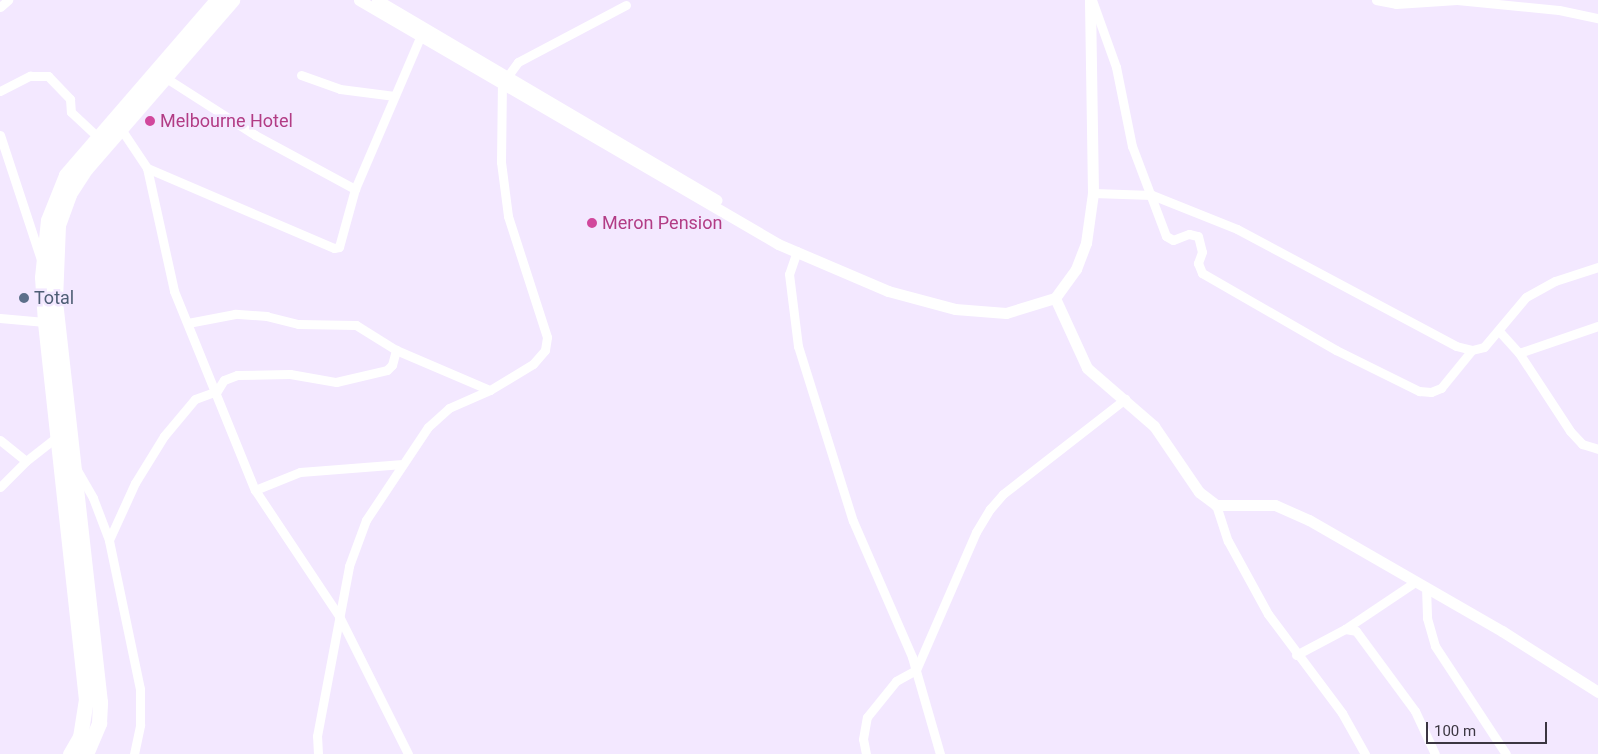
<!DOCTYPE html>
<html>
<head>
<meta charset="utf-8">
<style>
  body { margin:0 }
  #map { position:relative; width:1598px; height:754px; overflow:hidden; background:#f3e8ff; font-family:Roboto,sans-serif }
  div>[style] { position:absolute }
  .minor>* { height:9px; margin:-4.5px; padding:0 4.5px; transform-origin:4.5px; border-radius:4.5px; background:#fff }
  .tertiary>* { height:11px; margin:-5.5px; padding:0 5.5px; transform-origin:5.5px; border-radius:5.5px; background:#fff }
  .trunk>* { height:15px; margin:-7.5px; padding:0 7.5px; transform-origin:7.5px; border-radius:7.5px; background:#fff }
  .dots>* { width:14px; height:14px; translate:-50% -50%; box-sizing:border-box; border:2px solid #f3e8ff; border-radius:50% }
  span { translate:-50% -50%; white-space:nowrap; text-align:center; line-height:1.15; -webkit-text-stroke:5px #f3e8ff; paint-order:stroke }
  .hotel-label { font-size:18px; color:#b23c85 }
  .left { translate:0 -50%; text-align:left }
  .service-label { font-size:18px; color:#4e5e75 }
  .scale { position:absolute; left:1426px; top:722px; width:121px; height:22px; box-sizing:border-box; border:2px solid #3b3641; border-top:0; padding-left:6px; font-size:15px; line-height:18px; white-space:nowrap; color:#3b3641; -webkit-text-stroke:4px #f3e8ff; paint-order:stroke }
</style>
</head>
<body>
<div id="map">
  <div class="minor">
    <i style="left:1092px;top:0;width:71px;rotate:70.3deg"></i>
    <i style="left:1116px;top:67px;width:81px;rotate:78.6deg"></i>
    <i style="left:1132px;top:146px;width:96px;rotate:69.3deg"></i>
    <i style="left:1166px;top:236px;width:8px;rotate:30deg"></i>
    <i style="left:1173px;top:240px;width:17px;rotate:-21deg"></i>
    <i style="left:1189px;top:234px;width:9px;rotate:13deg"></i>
    <i style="left:1198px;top:236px;width:16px;rotate:76deg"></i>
    <i style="left:1202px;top:252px;width:12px;rotate:110deg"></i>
    <i style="left:1198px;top:263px;width:11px;rotate:68deg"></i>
    <i style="left:1202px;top:273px;width:155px;rotate:29.9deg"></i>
    <i style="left:1336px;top:350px;width:93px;rotate:26.3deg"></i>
    <i style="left:1419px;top:391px;width:12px;rotate:5deg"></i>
    <i style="left:1431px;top:392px;width:11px;rotate:-22deg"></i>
    <i style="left:1441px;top:388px;width:49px;rotate:-50.8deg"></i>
    <i style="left:1376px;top:0;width:20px;rotate:11deg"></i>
    <i style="left:1396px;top:4px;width:61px;rotate:-3.8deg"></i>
    <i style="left:1457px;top:0;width:102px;rotate:5.6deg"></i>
    <i style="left:1559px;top:10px;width:40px;rotate:12deg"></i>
    <i style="left:0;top:7px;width:11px;rotate:-41deg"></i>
    <i style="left:301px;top:75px;width:41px;rotate:19.7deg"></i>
    <i style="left:340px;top:89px;width:55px;rotate:7.3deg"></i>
    <i style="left:166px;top:78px;width:106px;rotate:32.6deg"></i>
    <i style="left:255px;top:135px;width:114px;rotate:28.4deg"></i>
    <i style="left:0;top:91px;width:34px;rotate:-27deg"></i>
    <i style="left:30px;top:76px;width:18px"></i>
    <i style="left:48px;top:76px;width:32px;rotate:46deg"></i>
    <i style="left:70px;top:99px;width:13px;rotate:86deg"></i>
    <i style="left:71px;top:112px;width:37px;rotate:43deg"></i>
    <i style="left:119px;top:126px;width:50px;rotate:56.3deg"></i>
    <i style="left:147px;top:168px;width:126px;rotate:77.6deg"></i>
    <i style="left:174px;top:291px;width:215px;rotate:67.9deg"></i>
    <i style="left:255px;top:490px;width:151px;rotate:56.3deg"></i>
    <i style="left:339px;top:616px;width:154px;rotate:63.4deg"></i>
    <i style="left:0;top:135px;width:132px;rotate:71.8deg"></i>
    <i style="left:147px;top:168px;width:203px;rotate:23.2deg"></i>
    <i style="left:334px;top:248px;width:5px;rotate:-11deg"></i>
    <i style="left:339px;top:247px;width:60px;rotate:-74.6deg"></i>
    <i style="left:355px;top:189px;width:173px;rotate:-66.8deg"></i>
    <i style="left:1093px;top:193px;width:59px;rotate:1.9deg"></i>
    <i style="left:1152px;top:195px;width:92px;rotate:21.8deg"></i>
    <i style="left:1237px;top:229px;width:248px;rotate:28.1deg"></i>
    <i style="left:1456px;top:346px;width:16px;rotate:14deg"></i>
    <i style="left:1472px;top:350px;width:12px;rotate:-14deg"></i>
    <i style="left:1484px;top:347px;width:65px;rotate:-50deg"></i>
    <i style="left:1526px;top:297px;width:33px;rotate:-29deg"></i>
    <i style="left:1555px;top:281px;width:45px;rotate:-18deg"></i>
    <i style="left:797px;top:251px;width:24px;rotate:109deg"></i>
    <i style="left:789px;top:274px;width:73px;rotate:82.9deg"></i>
    <i style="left:798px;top:346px;width:183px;rotate:72.6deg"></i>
    <i style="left:853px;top:521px;width:148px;rotate:66.5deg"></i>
    <i style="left:912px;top:657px;width:101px;rotate:73.9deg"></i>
    <i style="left:0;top:318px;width:45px;rotate:5.1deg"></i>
    <i style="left:1499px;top:331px;width:30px;rotate:48deg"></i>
    <i style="left:1519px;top:353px;width:93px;rotate:56.8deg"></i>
    <i style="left:1570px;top:431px;width:18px;rotate:47deg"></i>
    <i style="left:1582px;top:444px;width:17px;rotate:17deg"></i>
    <i style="left:396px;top:350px;width:102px;rotate:23.1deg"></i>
    <i style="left:1519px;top:353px;width:83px;rotate:-18.9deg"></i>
    <i style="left:0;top:440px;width:33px;rotate:39deg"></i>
    <i style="left:77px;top:470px;width:32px;rotate:60deg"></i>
    <i style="left:93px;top:498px;width:45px;rotate:69.1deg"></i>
    <i style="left:0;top:487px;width:37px;rotate:-45deg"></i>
    <i style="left:26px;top:461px;width:41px;rotate:-38deg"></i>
    <i style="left:255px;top:490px;width:48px;rotate:-21.8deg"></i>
    <i style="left:300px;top:472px;width:103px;rotate:-4.4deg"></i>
    <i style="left:1216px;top:505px;width:38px;rotate:72deg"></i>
    <i style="left:1228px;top:541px;width:83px;rotate:61.3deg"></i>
    <i style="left:1268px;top:614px;width:124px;rotate:53.2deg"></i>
    <i style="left:1342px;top:713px;width:47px;rotate:60.7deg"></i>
    <i style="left:1426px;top:587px;width:31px;rotate:88deg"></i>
    <i style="left:1427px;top:618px;width:29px;rotate:74deg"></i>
    <i style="left:1435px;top:646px;width:129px;rotate:56.7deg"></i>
    <i style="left:1345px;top:629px;width:11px;rotate:10deg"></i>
    <i style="left:1356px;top:631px;width:99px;rotate:53.6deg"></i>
    <i style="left:1415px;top:711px;width:47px;rotate:65.1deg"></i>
    <i style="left:1296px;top:655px;width:55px;rotate:-28deg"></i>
    <i style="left:1345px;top:629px;width:84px;rotate:-33.9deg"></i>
    <i style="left:134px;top:754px;width:30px;rotate:-78deg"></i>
    <i style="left:140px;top:725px;width:36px;rotate:-90deg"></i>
    <i style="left:140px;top:689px;width:152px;rotate:-101.8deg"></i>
    <i style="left:109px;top:540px;width:63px;rotate:-65.5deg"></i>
    <i style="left:135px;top:483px;width:55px;rotate:-58.3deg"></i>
    <i style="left:164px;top:436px;width:48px;rotate:-50deg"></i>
    <i style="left:195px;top:399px;width:23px;rotate:-20deg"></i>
    <i style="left:217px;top:391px;width:13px;rotate:-58deg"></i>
    <i style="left:224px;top:380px;width:14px;rotate:-21deg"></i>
    <i style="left:237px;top:375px;width:53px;rotate:-1.1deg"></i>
    <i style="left:290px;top:374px;width:47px;rotate:9.9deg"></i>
    <i style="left:336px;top:382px;width:52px;rotate:-13.2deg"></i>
    <i style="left:387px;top:370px;width:7px;rotate:-45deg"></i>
    <i style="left:392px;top:365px;width:16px;rotate:-75deg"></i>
    <i style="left:396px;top:350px;width:47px;rotate:-148deg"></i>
    <i style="left:356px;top:325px;width:58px;rotate:-179deg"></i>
    <i style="left:298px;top:324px;width:32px;rotate:-166deg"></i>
    <i style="left:267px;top:316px;width:32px;rotate:-176deg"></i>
    <i style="left:235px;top:314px;width:48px;rotate:169.2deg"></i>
    <i style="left:318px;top:754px;width:18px;rotate:-93deg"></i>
    <i style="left:317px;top:736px;width:173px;rotate:-79.3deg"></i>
    <i style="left:349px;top:566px;width:49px;rotate:-69.7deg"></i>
    <i style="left:366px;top:520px;width:112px;rotate:-56.3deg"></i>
    <i style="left:428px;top:427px;width:28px;rotate:-42deg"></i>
    <i style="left:449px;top:408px;width:45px;rotate:-23.7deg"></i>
    <i style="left:490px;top:390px;width:50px;rotate:-31.2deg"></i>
    <i style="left:533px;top:364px;width:18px;rotate:-49deg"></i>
    <i style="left:545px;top:350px;width:13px;rotate:-81deg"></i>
    <i style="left:547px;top:337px;width:127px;rotate:-107.9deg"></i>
    <i style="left:508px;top:216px;width:54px;rotate:-97.4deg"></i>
    <i style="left:501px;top:162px;width:78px;rotate:-89.3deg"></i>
    <i style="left:502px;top:84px;width:27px;rotate:-54deg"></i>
    <i style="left:518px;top:62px;width:122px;rotate:-27.8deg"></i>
    <i style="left:866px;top:754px;width:15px;rotate:-101deg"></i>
    <i style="left:863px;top:739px;width:22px;rotate:-80deg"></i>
    <i style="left:867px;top:717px;width:46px;rotate:-51.1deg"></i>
    <i style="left:896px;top:681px;width:23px;rotate:-29deg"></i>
    <i style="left:916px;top:670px;width:150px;rotate:-66.5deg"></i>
    <i style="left:976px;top:532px;width:27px;rotate:-59deg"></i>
    <i style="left:990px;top:509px;width:20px;rotate:-49deg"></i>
    <i style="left:1003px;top:494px;width:155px;rotate:-37.9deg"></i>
  </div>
  <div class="tertiary">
    <i style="left:359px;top:0;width:485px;rotate:30.2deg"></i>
    <i style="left:778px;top:244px;width:120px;rotate:23.1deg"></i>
    <i style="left:888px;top:291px;width:69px;rotate:15deg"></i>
    <i style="left:955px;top:309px;width:51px;rotate:4.5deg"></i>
    <i style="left:1006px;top:313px;width:51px;rotate:-17deg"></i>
    <i style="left:1055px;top:298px;width:36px;rotate:-54deg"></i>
    <i style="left:1076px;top:269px;width:28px;rotate:-69deg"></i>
    <i style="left:1086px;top:243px;width:50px;rotate:-82deg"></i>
    <i style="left:1093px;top:193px;width:193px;rotate:-90.9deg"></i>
    <i style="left:377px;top:0;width:394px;rotate:30.5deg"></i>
    <i style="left:1055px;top:298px;width:77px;rotate:65.4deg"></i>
    <i style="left:1087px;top:368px;width:89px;rotate:40.9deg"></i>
    <i style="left:1154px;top:426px;width:80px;rotate:55.7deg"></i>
    <i style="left:1199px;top:492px;width:21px;rotate:37deg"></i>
    <i style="left:1216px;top:505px;width:59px"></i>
    <i style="left:1275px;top:505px;width:37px;rotate:24deg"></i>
    <i style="left:1309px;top:520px;width:223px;rotate:29.9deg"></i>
    <i style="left:1502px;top:631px;width:114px;rotate:32.4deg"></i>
  </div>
  <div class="trunk">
    <i style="left:70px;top:754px;width:20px;rotate:-60deg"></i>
    <i style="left:80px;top:737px;width:37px;rotate:-81deg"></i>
    <i style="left:86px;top:700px;width:380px;rotate:-96.2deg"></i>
    <i style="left:45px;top:322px;width:45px;rotate:-93.8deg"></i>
    <i style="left:42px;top:277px;width:57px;rotate:-84deg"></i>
    <i style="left:48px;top:220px;width:48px;rotate:-68.2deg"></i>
    <i style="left:66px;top:175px;width:231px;rotate:-49.2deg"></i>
    <i style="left:86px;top:754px;width:34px;rotate:-67deg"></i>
    <i style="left:99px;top:723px;width:21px;rotate:-87deg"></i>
    <i style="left:100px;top:702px;width:405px;rotate:-96.4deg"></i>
    <i style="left:55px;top:300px;width:75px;rotate:-87.7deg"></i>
    <i style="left:58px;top:225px;width:33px;rotate:-70deg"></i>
    <i style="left:69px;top:194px;width:31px;rotate:-57deg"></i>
    <i style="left:86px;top:168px;width:223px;rotate:-49deg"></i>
  </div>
  <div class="dots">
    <i style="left:150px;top:121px;background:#d1479c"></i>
    <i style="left:592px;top:223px;background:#d1479c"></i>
    <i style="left:24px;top:298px;background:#5c6f8a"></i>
  </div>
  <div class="hotel-label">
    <span class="left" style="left:160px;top:121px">Melbourne Hotel</span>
    <span class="left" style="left:602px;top:223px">Meron Pension</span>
  </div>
  <div class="service-label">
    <span class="left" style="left:34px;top:298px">Total</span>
  </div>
  <div class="scale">100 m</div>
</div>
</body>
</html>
